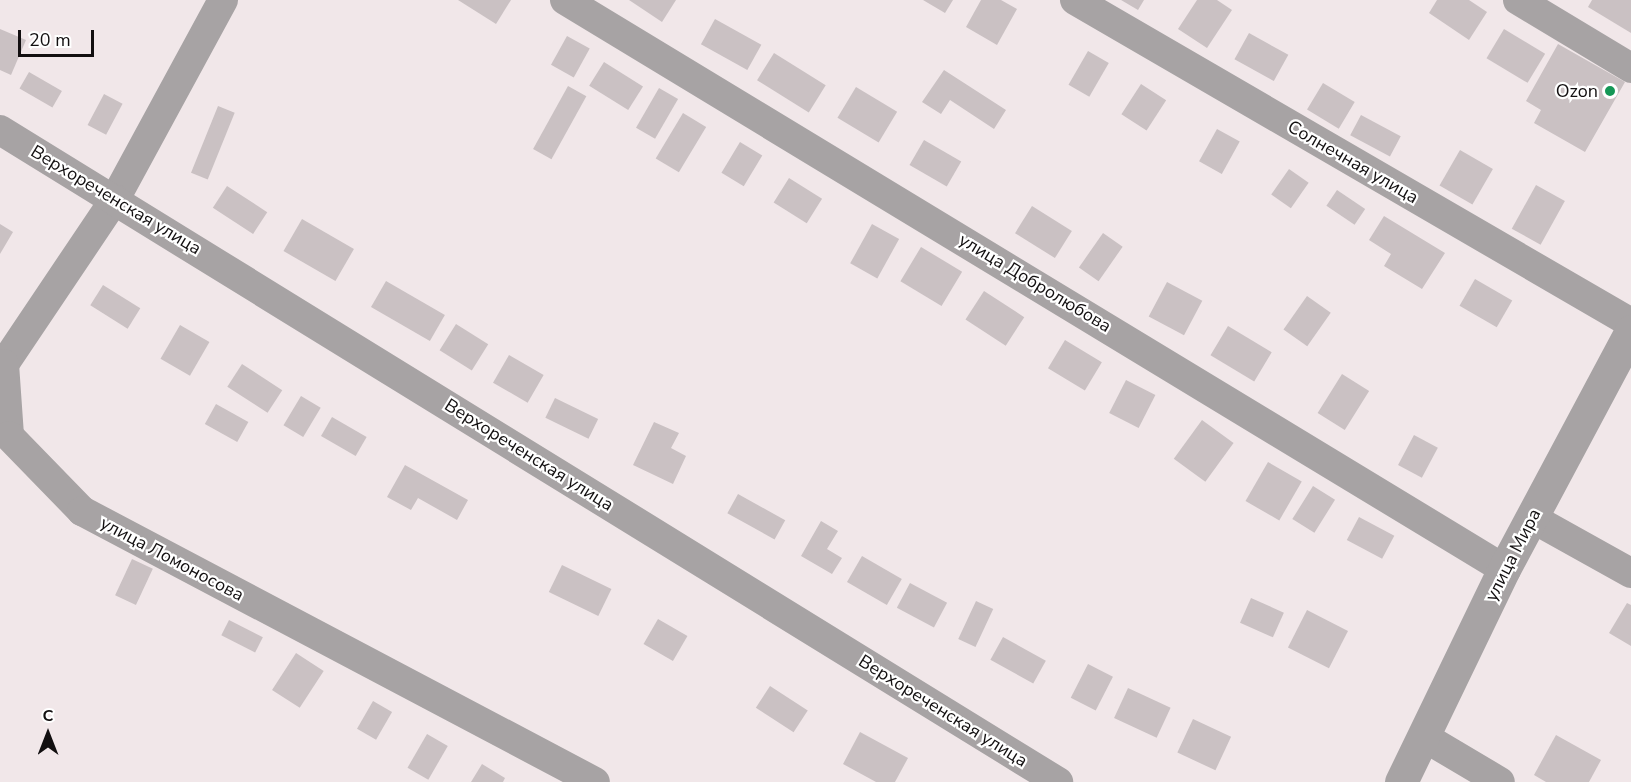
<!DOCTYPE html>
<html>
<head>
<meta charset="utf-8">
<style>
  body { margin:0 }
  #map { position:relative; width:1631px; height:782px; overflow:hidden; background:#f1e7e9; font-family:"Nunito Sans",sans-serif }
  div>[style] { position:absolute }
  .building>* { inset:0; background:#cac1c3; transform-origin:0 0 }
  .minor>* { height:30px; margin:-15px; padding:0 15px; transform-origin:15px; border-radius:15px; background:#a7a3a4 }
  .tertiary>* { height:33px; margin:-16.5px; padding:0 16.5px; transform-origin:16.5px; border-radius:16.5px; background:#a7a3a4 }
  .dots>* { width:16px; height:16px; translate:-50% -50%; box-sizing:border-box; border:3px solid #fff; border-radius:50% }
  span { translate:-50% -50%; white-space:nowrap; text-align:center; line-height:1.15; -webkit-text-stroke:4.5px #fff; paint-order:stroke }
  .poi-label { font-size:18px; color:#120f10 }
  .right { translate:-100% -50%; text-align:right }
  .street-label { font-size:18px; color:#120f10 }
  .north { position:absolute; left:18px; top:704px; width:60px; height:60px; -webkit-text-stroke:4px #fff; paint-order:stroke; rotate:0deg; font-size:16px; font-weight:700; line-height:24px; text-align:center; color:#120f10 }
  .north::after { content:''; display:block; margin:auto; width:21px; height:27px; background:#120f10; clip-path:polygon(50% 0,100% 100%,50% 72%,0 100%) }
  .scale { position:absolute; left:18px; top:30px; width:76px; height:27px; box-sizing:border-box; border:3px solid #120f10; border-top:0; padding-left:8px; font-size:18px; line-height:21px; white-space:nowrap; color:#120f10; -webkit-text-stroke:4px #fff; paint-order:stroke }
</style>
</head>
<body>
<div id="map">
  <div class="building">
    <i style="clip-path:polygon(458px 0,511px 0,496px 24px)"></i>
    <i style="clip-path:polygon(629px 0,676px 0,662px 22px)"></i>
    <i style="clip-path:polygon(923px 0,953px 0,945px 13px)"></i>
    <i style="clip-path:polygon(981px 0,1001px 0,1017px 9px,997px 45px,966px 27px)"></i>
    <i style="clip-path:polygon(1121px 0,1144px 0,1138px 10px)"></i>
    <i style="clip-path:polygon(1197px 0,1217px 0,1232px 10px,1207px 48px,1178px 29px)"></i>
    <i style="clip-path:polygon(1437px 0,1469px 0,1487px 12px,1469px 40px,1429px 13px)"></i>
    <i style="clip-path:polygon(1592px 0,1631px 0,1631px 33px,1588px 7px)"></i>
    <i style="left:715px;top:19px;width:53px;height:29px;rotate:29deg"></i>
    <i style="clip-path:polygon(0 29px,26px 40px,11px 75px,0 70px)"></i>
    <i style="left:1504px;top:29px;width:48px;height:34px;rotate:31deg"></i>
    <i style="left:1249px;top:33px;width:45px;height:30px;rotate:29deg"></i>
    <i style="left:567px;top:36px;width:26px;height:33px;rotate:29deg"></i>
    <i style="clip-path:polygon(1558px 44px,1625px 82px,1585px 152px,1534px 123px,1541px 110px,1526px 101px)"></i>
    <i style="left:1088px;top:51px;width:24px;height:39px;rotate:30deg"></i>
    <i style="left:774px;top:53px;width:61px;height:32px;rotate:32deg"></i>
    <i style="left:604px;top:62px;width:46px;height:28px;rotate:32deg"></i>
    <i style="clip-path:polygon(944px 70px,1006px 110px,994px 129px,950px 100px,941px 114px,922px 102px)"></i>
    <i style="left:29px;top:72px;width:38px;height:19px;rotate:30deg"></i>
    <i style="left:1323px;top:83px;width:37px;height:31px;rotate:31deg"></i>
    <i style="left:1141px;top:84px;width:30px;height:36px;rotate:33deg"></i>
    <i style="left:568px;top:86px;width:21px;height:72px;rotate:29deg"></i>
    <i style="left:856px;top:87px;width:48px;height:36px;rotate:31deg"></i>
    <i style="left:659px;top:88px;width:22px;height:46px;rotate:30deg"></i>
    <i style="left:104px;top:94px;width:21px;height:35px;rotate:28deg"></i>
    <i style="left:218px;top:106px;width:18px;height:72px;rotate:22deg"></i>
    <i style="left:683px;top:113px;width:27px;height:53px;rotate:31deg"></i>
    <i style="left:1361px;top:115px;width:45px;height:23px;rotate:28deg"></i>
    <i style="left:1217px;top:129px;width:26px;height:37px;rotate:29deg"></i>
    <i style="left:924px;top:140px;width:43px;height:29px;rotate:30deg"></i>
    <i style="left:740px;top:142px;width:26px;height:36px;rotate:31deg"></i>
    <i style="left:1460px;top:150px;width:38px;height:41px;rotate:30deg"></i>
    <i style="left:1289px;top:169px;width:24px;height:31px;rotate:35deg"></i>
    <i style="left:789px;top:178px;width:39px;height:29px;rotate:32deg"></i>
    <i style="left:1536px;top:185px;width:33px;height:50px;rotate:29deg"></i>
    <i style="left:227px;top:186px;width:48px;height:26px;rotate:33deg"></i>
    <i style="left:1337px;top:190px;width:34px;height:19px;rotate:34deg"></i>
    <i style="left:1032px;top:206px;width:47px;height:32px;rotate:32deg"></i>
    <i style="clip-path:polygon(1384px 216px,1445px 253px,1422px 289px,1384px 266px,1391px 254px,1369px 240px)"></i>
    <i style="left:302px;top:219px;width:60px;height:37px;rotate:30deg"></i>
    <i style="clip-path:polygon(0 224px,13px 232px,0 254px)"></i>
    <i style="left:872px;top:224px;width:31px;height:45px;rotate:29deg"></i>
    <i style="left:1103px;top:233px;width:24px;height:42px;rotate:35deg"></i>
    <i style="left:921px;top:247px;width:48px;height:40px;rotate:31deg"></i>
    <i style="left:1475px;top:279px;width:43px;height:31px;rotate:30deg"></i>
    <i style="left:386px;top:281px;width:68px;height:30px;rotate:30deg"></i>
    <i style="left:1167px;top:282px;width:40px;height:39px;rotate:28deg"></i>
    <i style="left:103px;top:285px;width:44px;height:24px;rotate:32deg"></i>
    <i style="left:984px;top:291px;width:48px;height:34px;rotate:33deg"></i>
    <i style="left:1307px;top:296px;width:29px;height:41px;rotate:35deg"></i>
    <i style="left:456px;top:324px;width:38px;height:31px;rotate:32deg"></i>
    <i style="left:180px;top:325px;width:34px;height:39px;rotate:30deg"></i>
    <i style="left:1228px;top:326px;width:51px;height:34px;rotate:31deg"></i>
    <i style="left:1065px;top:340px;width:43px;height:33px;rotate:31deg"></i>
    <i style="left:509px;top:355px;width:40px;height:32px;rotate:30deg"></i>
    <i style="left:242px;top:364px;width:48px;height:27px;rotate:33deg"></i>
    <i style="left:1342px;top:374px;width:32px;height:46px;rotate:32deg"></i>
    <i style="left:1126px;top:380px;width:33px;height:37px;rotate:27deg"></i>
    <i style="left:301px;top:396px;width:23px;height:34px;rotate:31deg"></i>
    <i style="left:555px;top:398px;width:48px;height:22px;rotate:26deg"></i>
    <i style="left:216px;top:404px;width:37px;height:23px;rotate:29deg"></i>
    <i style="left:332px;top:417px;width:40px;height:22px;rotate:30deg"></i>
    <i style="left:1202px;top:420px;width:39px;height:48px;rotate:36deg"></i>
    <i style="clip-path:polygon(654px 422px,679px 433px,671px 448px,686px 456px,673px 484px,633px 465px)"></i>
    <i style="left:1414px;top:435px;width:27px;height:34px;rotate:28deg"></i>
    <i style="left:1268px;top:462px;width:39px;height:45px;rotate:30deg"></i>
    <i style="clip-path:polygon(405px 465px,468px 500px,457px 520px,418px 498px,411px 510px,387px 497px)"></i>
    <i style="left:1313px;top:486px;width:26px;height:39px;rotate:32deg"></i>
    <i style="left:738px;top:494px;width:54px;height:22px;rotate:29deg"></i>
    <i style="left:1359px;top:517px;width:40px;height:26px;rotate:28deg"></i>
    <i style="clip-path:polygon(821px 521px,838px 531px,827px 549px,842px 558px,832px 574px,801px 556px)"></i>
    <i style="left:862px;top:556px;width:46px;height:30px;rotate:30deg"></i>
    <i style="left:132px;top:559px;width:23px;height:40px;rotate:25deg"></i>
    <i style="left:562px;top:565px;width:55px;height:30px;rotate:26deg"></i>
    <i style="left:910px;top:583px;width:42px;height:28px;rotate:28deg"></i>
    <i style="left:1251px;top:598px;width:36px;height:27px;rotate:24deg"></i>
    <i style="left:976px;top:601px;width:19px;height:42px;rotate:25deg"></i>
    <i style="clip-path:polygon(1627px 603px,1631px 605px,1631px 646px,1609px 633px)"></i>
    <i style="left:1307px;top:610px;width:46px;height:42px;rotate:27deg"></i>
    <i style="left:658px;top:619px;width:34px;height:29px;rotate:30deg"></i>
    <i style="left:229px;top:620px;width:38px;height:17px;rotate:27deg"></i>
    <i style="left:1003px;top:637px;width:49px;height:26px;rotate:29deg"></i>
    <i style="left:296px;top:653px;width:33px;height:44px;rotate:33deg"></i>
    <i style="left:1088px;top:664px;width:28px;height:38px;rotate:27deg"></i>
    <i style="left:770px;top:686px;width:45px;height:26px;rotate:33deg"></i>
    <i style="left:1128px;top:688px;width:47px;height:33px;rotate:25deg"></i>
    <i style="left:373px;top:701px;width:22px;height:32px;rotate:30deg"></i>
    <i style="left:1193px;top:719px;width:42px;height:37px;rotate:25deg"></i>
    <i style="clip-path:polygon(860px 732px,908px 758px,895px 782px,876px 782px,843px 764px)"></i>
    <i style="left:427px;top:734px;width:24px;height:39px;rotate:30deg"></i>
    <i style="clip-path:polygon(1556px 735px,1601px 760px,1589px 782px,1546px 782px,1534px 775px)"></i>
    <i style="clip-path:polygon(482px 764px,505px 778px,503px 782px,471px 782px)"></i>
  </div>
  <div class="minor">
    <i style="left:223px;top:0;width:226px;rotate:118.5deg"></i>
    <i style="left:115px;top:199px;width:199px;rotate:123.9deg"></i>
    <i style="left:4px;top:364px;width:72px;rotate:86deg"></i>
    <i style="left:9px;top:436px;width:105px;rotate:45.8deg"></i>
    <i style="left:82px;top:511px;width:580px;rotate:27.85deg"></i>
    <i style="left:565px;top:0;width:1098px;rotate:31.21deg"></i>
    <i style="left:1075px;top:0;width:643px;rotate:30.15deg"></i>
    <i style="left:1518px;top:0;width:132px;rotate:31deg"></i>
    <i style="left:0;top:130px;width:1243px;rotate:31.64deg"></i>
    <i style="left:1532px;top:518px;width:113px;rotate:29.1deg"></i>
    <i style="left:1424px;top:737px;width:88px;rotate:30.6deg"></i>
  </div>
  <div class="tertiary">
    <i style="left:1401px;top:782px;width:237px;rotate:-64.2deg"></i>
    <i style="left:1504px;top:569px;width:270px;rotate:-61.9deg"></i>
  </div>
  <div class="dots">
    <i style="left:1610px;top:91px;background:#149756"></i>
  </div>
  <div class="poi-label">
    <span class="right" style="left:1598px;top:91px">Ozon</span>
  </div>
  <div class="street-label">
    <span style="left:1353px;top:162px;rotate:30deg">Солнечная улица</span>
    <span style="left:116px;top:200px;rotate:31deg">Верхореченская улица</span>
    <span style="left:1035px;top:283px;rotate:31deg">улица Добролюбова</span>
    <span style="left:529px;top:455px;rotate:32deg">Верхореченская улица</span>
    <span style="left:1513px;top:555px;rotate:-63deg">улица Мира</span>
    <span style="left:172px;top:559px;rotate:28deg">улица Ломоносова</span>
    <span style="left:943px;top:711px;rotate:32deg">Верхореченская улица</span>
  </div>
  <div class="north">С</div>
  <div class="scale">20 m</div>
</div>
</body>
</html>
